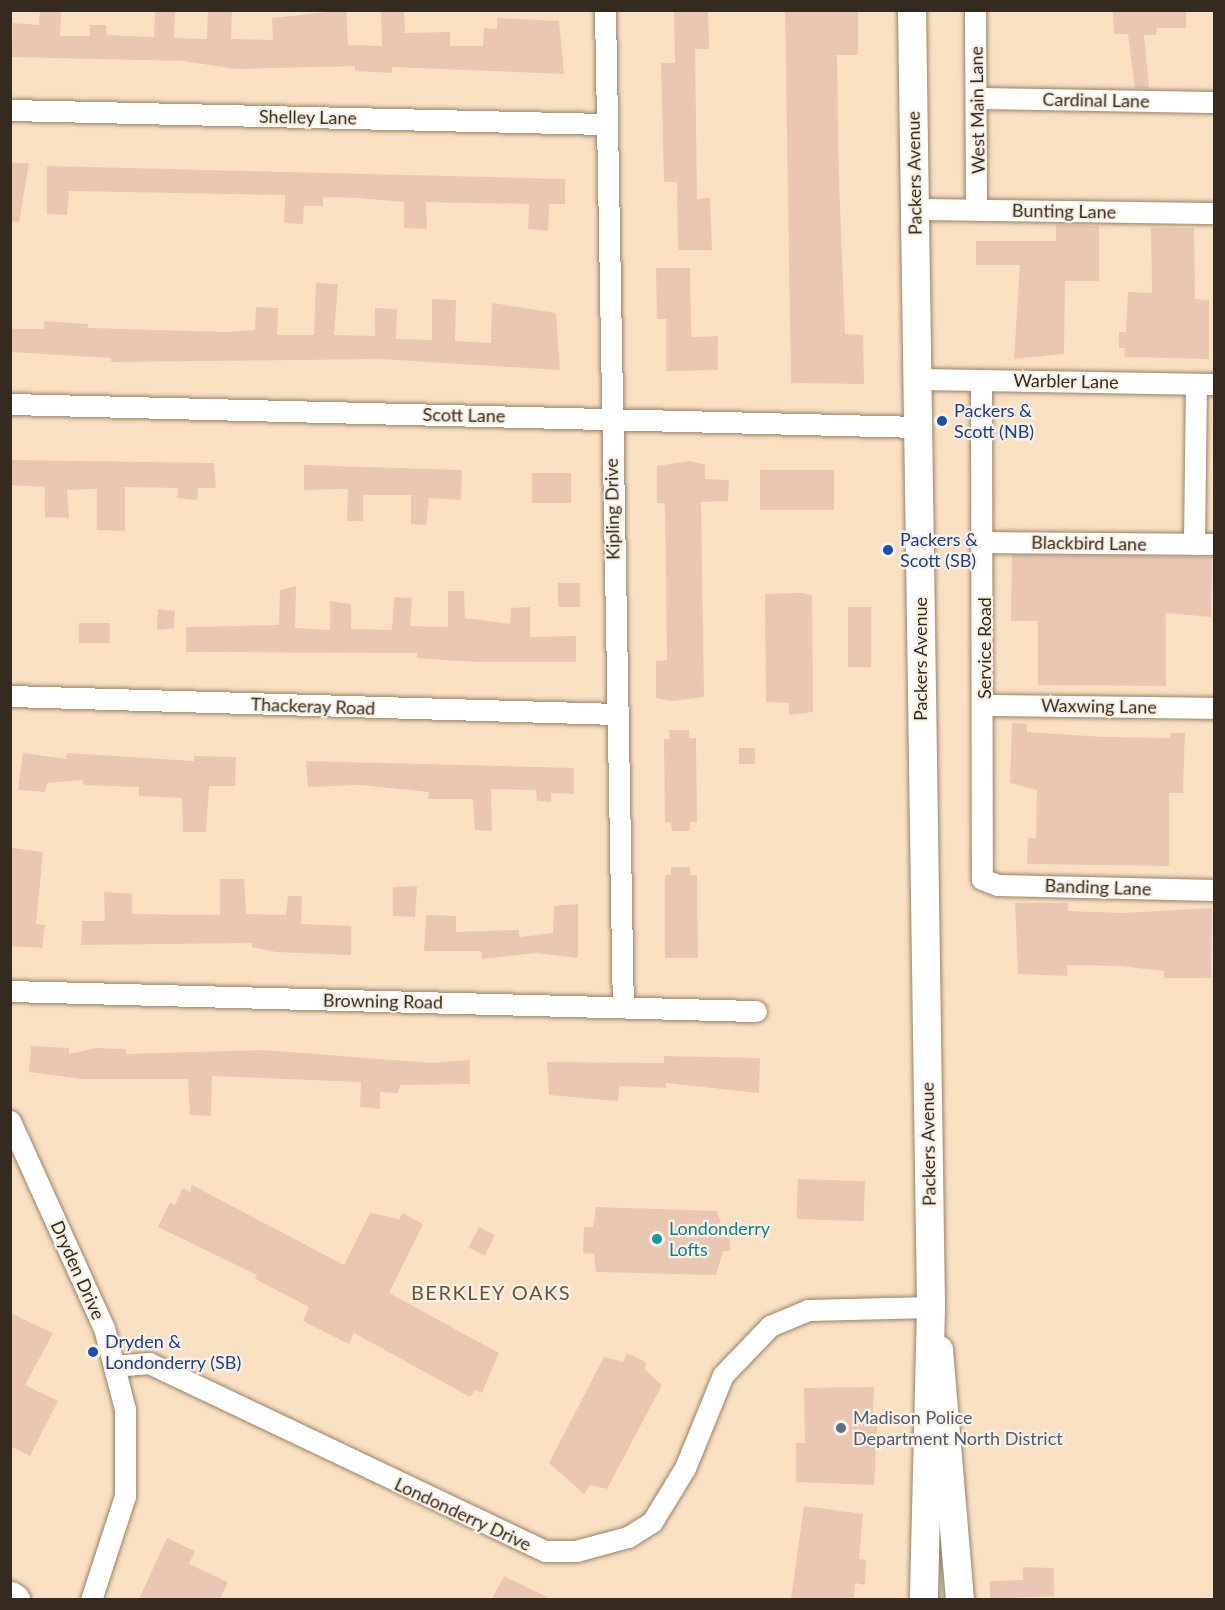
<!DOCTYPE html>
<html>
<head>
<meta charset="utf-8">
<style>
  body { margin:0 }
  #map { position:relative; width:1225px; height:1610px; overflow:hidden; background:#fae0c2; font-family:Lato,sans-serif }
  div>[style] { position:absolute }
  .green>* { inset:0; background:#c6d5b3 }
  .building>* { inset:0; background:#eac7b3; transform-origin:0 0 }
  .roads { filter:drop-shadow(0 0 2px #9a8267) drop-shadow(0 0 2px #9a8267) }
  .minor>* { height:21px; margin:-10.5px; padding:0 10.5px; transform-origin:10.5px; border-radius:10.5px; background:#fff }
  .secondary>* { height:28px; margin:-14px; padding:0 14px; transform-origin:14px; border-radius:14px; background:#fff }
  .primary>* { height:33px; margin:-16.5px; padding:0 16.5px; transform-origin:16.5px; border-radius:16.5px; background:#fff }
  .dots>* { width:16px; height:16px; translate:-50% -50%; box-sizing:border-box; border:3px solid #fbf0e4; border-radius:50% }
  span { translate:-50% -50%; white-space:nowrap; text-align:center; line-height:1.15; -webkit-text-stroke:4.5px #fbf0e4; paint-order:stroke }
  .street-label { font-size:18px; color:#342a1f }
  .transit-label { font-size:18px; color:#164399 }
  .left { translate:0 -50%; text-align:left }
  .culture-label { font-size:18px; color:#0d838f }
  .service-label { font-size:18px; color:#4e5e75 }
  .neighbourhood-label { font-size:20px; color:#695339; letter-spacing:1.5px }
  .frame { position:absolute; inset:0; border:12px solid #342a1f; pointer-events:none }
</style>
</head>
<body>
<div id="map">
  <div class="green">
    <i style="clip-path:polygon(938px 1551px,943px 1551px,946px 1599px,937px 1600px)"></i>
  </div>
  <div class="building">
    <i style="clip-path:polygon(40px 10px,61px 10px,60px 36px,90px 36px,90px 25px,106px 25px,107px 35px,154px 37px,155px 10px,175px 10px,174px 38px,207px 39px,208px 10px,232px 10px,231px 39px,273px 40px,272px 18px,346px 10px,348px 45px,382px 46px,381px 10px,404px 10px,405px 33px,450px 32px,450px 46px,483px 46px,484px 28px,497px 29px,497px 18px,559px 21px,564px 74px,392px 67px,392px 73px,355px 71px,355px 66px,237px 69px,183px 61px,12px 57px,13px 23px,39px 25px)"></i>
    <i style="clip-path:polygon(674px 10px,708px 10px,709px 49px,695px 49px,697px 199px,710px 198px,712px 250px,678px 250px,677px 182px,664px 182px,661px 63px,675px 63px)"></i>
    <i style="clip-path:polygon(785px 10px,858px 10px,858px 55px,837px 55px,839px 180px,845px 334px,863px 335px,864px 384px,791px 383px)"></i>
    <i style="clip-path:polygon(1113px 10px,1186px 10px,1186px 28px,1157px 28px,1156px 35px,1144px 35px,1149px 88px,1135px 88px,1128px 34px,1114px 34px)"></i>
    <i style="clip-path:polygon(10px 163px,29px 163px,19px 222px,10px 221px)"></i>
    <i style="clip-path:polygon(47px 166px,565px 179px,565px 204px,549px 204px,548px 231px,528px 229px,529px 204px,426px 202px,427px 229px,404px 228px,404px 202px,358px 198px,323px 197px,323px 206px,304px 206px,303px 224px,284px 223px,285px 195px,69px 191px,67px 215px,47px 214px)"></i>
    <i style="clip-path:polygon(1056px 225px,1099px 226px,1099px 281px,1065px 281px,1064px 354px,1014px 359px,1020px 265px,976px 265px,976px 241px,1056px 241px)"></i>
    <i style="clip-path:polygon(1151px 228px,1194px 228px,1195px 299px,1209px 300px,1209px 359px,1124px 357px,1125px 348px,1119px 348px,1119px 332px,1126px 332px,1128px 292px,1152px 293px)"></i>
    <i style="clip-path:polygon(656px 268px,690px 268px,691px 337px,718px 336px,718px 370px,666px 371px,666px 319px,657px 319px)"></i>
    <i style="clip-path:polygon(316px 283px,338px 284px,334px 335px,375px 336px,375px 308px,397px 309px,396px 339px,432px 340px,432px 299px,456px 300px,455px 341px,491px 343px,492px 303px,556px 313px,560px 370px,380px 359px,111px 362px,111px 358px,10px 352px,10px 329px,44px 329px,44px 321px,88px 324px,88px 328px,227px 332px,255px 330px,256px 307px,278px 308px,277px 335px,314px 335px)"></i>
    <i style="clip-path:polygon(10px 460px,214px 463px,216px 488px,198px 488px,197px 500px,177px 498px,178px 488px,125px 487px,125px 531px,97px 530px,97px 489px,67px 490px,69px 518px,45px 517px,45px 487px,10px 485px)"></i>
    <i style="clip-path:polygon(690px 461px,705px 465px,705px 479px,729px 480px,728px 501px,701px 502px,704px 697px,671px 701px,656px 698px,656px 661px,667px 660px,665px 503px,657px 503px,657px 466px)"></i>
    <i style="clip-path:polygon(304px 465px,462px 470px,461px 500px,429px 498px,426px 525px,411px 524px,411px 495px,363px 495px,363px 521px,347px 521px,348px 489px,304px 490px)"></i>
    <i style="left:834px;top:470px;width:40px;height:74px;rotate:90deg"></i>
    <i style="left:532px;top:473px;width:39px;height:30px"></i>
    <i style="clip-path:polygon(1012px 555px,1212px 557px,1211px 617px,1166px 613px,1166px 686px,1038px 685px,1038px 621px,1011px 621px)"></i>
    <i style="left:580px;top:583px;width:24px;height:22px;rotate:90deg"></i>
    <i style="clip-path:polygon(296px 586px,295px 628px,330px 630px,330px 601px,351px 604px,351px 629px,392px 630px,394px 597px,412px 598px,410px 626px,448px 627px,448px 591px,464px 591px,465px 618px,510px 624px,511px 608px,530px 607px,530px 637px,576px 636px,576px 662px,475px 662px,417px 658px,417px 653px,186px 652px,186px 627px,279px 625px,280px 590px)"></i>
    <i style="clip-path:polygon(803px 593px,812px 596px,813px 712px,789px 715px,789px 703px,766px 702px,765px 594px)"></i>
    <i style="left:848px;top:607px;width:23px;height:60px"></i>
    <i style="clip-path:polygon(158px 609px,175px 611px,174px 628px,157px 630px)"></i>
    <i style="left:110px;top:623px;width:20px;height:31px;rotate:90deg"></i>
    <i style="clip-path:polygon(1012px 723px,1027px 724px,1027px 732px,1104px 737px,1170px 738px,1171px 733px,1185px 733px,1183px 793px,1169px 793px,1169px 866px,1027px 864px,1028px 838px,1036px 838px,1037px 790px,1010px 783px)"></i>
    <i style="clip-path:polygon(669px 730px,689px 730px,689px 738px,696px 738px,697px 822px,690px 822px,690px 831px,672px 831px,671px 822px,665px 823px,664px 739px,670px 739px)"></i>
    <i style="left:739px;top:748px;width:16px;height:16px"></i>
    <i style="clip-path:polygon(23px 753px,66px 759px,67px 753px,194px 761px,194px 756px,236px 757px,235px 786px,209px 786px,206px 832px,183px 832px,182px 798px,139px 796px,139px 787px,84px 785px,82px 780px,47px 783px,45px 792px,18px 790px)"></i>
    <i style="clip-path:polygon(306px 761px,574px 768px,574px 794px,551px 793px,551px 802px,537px 801px,536px 790px,491px 789px,492px 831px,475px 830px,473px 799px,428px 799px,429px 792px,360px 785px,308px 787px)"></i>
    <i style="clip-path:polygon(12px 848px,43px 852px,36px 924px,45px 925px,42px 948px,10px 946px)"></i>
    <i style="clip-path:polygon(671px 867px,690px 867px,690px 875px,697px 875px,698px 958px,665px 958px,665px 875px,671px 875px)"></i>
    <i style="clip-path:polygon(220px 879px,244px 879px,246px 914px,286px 915px,288px 896px,302px 896px,301px 924px,351px 926px,351px 955px,276px 952px,252px 947px,252px 943px,81px 945px,82px 921px,105px 921px,104px 892px,132px 894px,132px 914px,220px 915px)"></i>
    <i style="clip-path:polygon(417px 886px,415px 917px,393px 916px,393px 887px)"></i>
    <i style="clip-path:polygon(1015px 903px,1068px 903px,1068px 911px,1122px 913px,1212px 908px,1211px 978px,1164px 978px,1164px 971px,1120px 966px,1067px 965px,1067px 976px,1018px 974px)"></i>
    <i style="clip-path:polygon(578px 904px,578px 958px,536px 953px,482px 959px,481px 951px,424px 951px,426px 915px,456px 916px,456px 932px,519px 930px,519px 937px,553px 933px,554px 906px)"></i>
    <i style="clip-path:polygon(31px 1046px,69px 1048px,69px 1054px,96px 1048px,126px 1049px,126px 1054px,263px 1050px,431px 1063px,470px 1060px,470px 1084px,400px 1085px,398px 1093px,380px 1092px,380px 1109px,360px 1107px,361px 1082px,212px 1076px,211px 1116px,190px 1115px,188px 1079px,82px 1079px,29px 1072px)"></i>
    <i style="clip-path:polygon(664px 1056px,760px 1058px,759px 1093px,666px 1083px,666px 1088px,619px 1086px,618px 1101px,549px 1095px,547px 1062px,664px 1063px)"></i>
    <i style="left:798px;top:1179px;width:67px;height:40px;rotate:2deg"></i>
    <i style="clip-path:polygon(192px 1185px,344px 1265px,370px 1213px,399px 1219px,403px 1213px,423px 1224px,389px 1293px,499px 1353px,482px 1393px,475px 1390px,470px 1397px,354px 1333px,349px 1344px,303px 1321px,309px 1307px,255px 1279px,257px 1275px,158px 1227px,170px 1203px,175px 1205px,183px 1188px,190px 1192px)"></i>
    <i style="clip-path:polygon(596px 1207px,717px 1211px,721px 1224px,729px 1225px,730px 1251px,723px 1251px,716px 1275px,596px 1272px,594px 1254px,583px 1253px,584px 1227px,593px 1227px)"></i>
    <i style="left:479px;top:1227px;width:18px;height:23px;rotate:27deg"></i>
    <i style="clip-path:polygon(10px 1313px,53px 1333px,25px 1385px,58px 1401px,30px 1456px,10px 1446px)"></i>
    <i style="clip-path:polygon(627px 1353px,647px 1363px,644px 1369px,662px 1385px,607px 1489px,590px 1485px,584px 1494px,549px 1463px,604px 1357px,623px 1362px)"></i>
    <i style="clip-path:polygon(874px 1387px,873px 1413px,878px 1414px,874px 1485px,796px 1482px,796px 1443px,805px 1443px,804px 1388px)"></i>
    <i style="clip-path:polygon(804px 1506px,863px 1514px,859px 1559px,866px 1560px,865px 1585px,855px 1583px,854px 1599px,791px 1599px)"></i>
    <i style="clip-path:polygon(167px 1538px,195px 1551px,189px 1564px,228px 1582px,220px 1599px,139px 1599px)"></i>
    <i style="clip-path:polygon(1023px 1567px,1054px 1568px,1054px 1596px,990px 1599px,990px 1581px,1023px 1580px)"></i>
    <i style="clip-path:polygon(504px 1576px,551px 1599px,492px 1599px)"></i>
  </div>
  <div class="roads">
    <div class="minor">
      <i style="left:605px;top:10px;width:997px;rotate:88.97deg"></i>
      <i style="left:975px;top:10px;width:200px;rotate:89.7deg"></i>
      <i style="left:977px;top:98px;width:237px;rotate:1deg"></i>
      <i style="left:10px;top:110px;width:595px;rotate:1.35deg"></i>
      <i style="left:914px;top:209px;width:300px;rotate:0.8deg"></i>
      <i style="left:917px;top:379px;width:297px;rotate:1deg"></i>
      <i style="left:981px;top:380px;width:499px;rotate:89.9deg"></i>
      <i style="left:982px;top:879px;width:17px;rotate:21deg"></i>
      <i style="left:998px;top:885px;width:216px;rotate:1.3deg"></i>
      <i style="left:10px;top:404px;width:907px;rotate:1.45deg"></i>
      <i style="left:983px;top:542px;width:231px;rotate:0.5deg"></i>
      <i style="left:1194px;top:544px;width:160px;rotate:-89.3deg"></i>
      <i style="left:10px;top:696px;width:605px;rotate:1.7deg"></i>
      <i style="left:984px;top:705px;width:230px;rotate:0.7deg"></i>
      <i style="left:10px;top:991px;width:746px;rotate:1.54deg"></i>
      <i style="left:10px;top:1121px;width:227px;rotate:65.6deg"></i>
      <i style="left:104px;top:1328px;width:84px;rotate:75.5deg"></i>
      <i style="left:125px;top:1409px;width:87px;rotate:90deg"></i>
      <i style="left:125px;top:1496px;width:109px;rotate:108.1deg"></i>
      <i style="left:114px;top:1366px;width:35px;rotate:-5deg"></i>
      <i style="left:149px;top:1363px;width:438px;rotate:25.4deg"></i>
      <i style="left:545px;top:1551px;width:31px"></i>
      <i style="left:576px;top:1551px;width:54px;rotate:-15.1deg"></i>
      <i style="left:628px;top:1537px;width:28px;rotate:-32deg"></i>
      <i style="left:652px;top:1522px;width:63px;rotate:-58.6deg"></i>
      <i style="left:685px;top:1468px;width:100px;rotate:-67.8deg"></i>
      <i style="left:723px;top:1375px;width:68px;rotate:-46.2deg"></i>
      <i style="left:770px;top:1326px;width:41px;rotate:-22.8deg"></i>
      <i style="left:808px;top:1310px;width:123px;rotate:-1.4deg"></i>
    </div>
    <div class="secondary">
      <i style="left:912px;top:10px;width:1297px;rotate:89.16deg"></i>
      <i style="left:931px;top:1307px;width:293px;rotate:91.4deg"></i>
      <i style="left:939px;top:1350px;width:251px;rotate:85.2deg"></i>
    </div>
    <div class="primary">
      <i style="left:10px;top:1598px;width:4px;rotate:34deg"></i>
    </div>
  </div>
  <div class="dots">
    <i style="left:942px;top:421px;background:#1a4fb4"></i>
    <i style="left:888px;top:550px;background:#1a4fb4"></i>
    <i style="left:657px;top:1239px;background:#0f9aa8"></i>
    <i style="left:93px;top:1352px;background:#1a4fb4"></i>
    <i style="left:841px;top:1428px;background:#5c6f8a"></i>
  </div>
  <div class="street-label">
    <span style="left:1096px;top:100px;rotate:1deg">Cardinal Lane</span>
    <span style="left:977px;top:110px;rotate:-91deg">West Main Lane</span>
    <span style="left:308px;top:117px;rotate:1deg">Shelley Lane</span>
    <span style="left:914px;top:173px;rotate:-91deg">Packers Avenue</span>
    <span style="left:1064px;top:211px;rotate:1deg">Bunting Lane</span>
    <span style="left:1066px;top:381px;rotate:1deg">Warbler Lane</span>
    <span style="left:464px;top:415px;rotate:1deg">Scott Lane</span>
    <span style="left:612px;top:509px;rotate:-91deg">Kipling Drive</span>
    <span style="left:1089px;top:543px;rotate:1deg">Blackbird Lane</span>
    <span style="left:984px;top:648px;rotate:-90deg">Service Road</span>
    <span style="left:920px;top:659px;rotate:-90deg">Packers Avenue</span>
    <span style="left:313px;top:706px;rotate:2deg">Thackeray Road</span>
    <span style="left:1099px;top:706px;rotate:1deg">Waxwing Lane</span>
    <span style="left:1098px;top:887px;rotate:2deg">Banding Lane</span>
    <span style="left:383px;top:1001px;rotate:1deg">Browning Road</span>
    <span style="left:928px;top:1144px;rotate:-91deg">Packers Avenue</span>
    <span style="left:78px;top:1270px;rotate:66deg">Dryden Drive</span>
    <span style="left:463px;top:1514px;rotate:25deg">Londonderry Drive</span>
  </div>
  <div class="transit-label">
    <span class="left" style="left:954px;top:421px">Packers &amp;<br>Scott (NB)</span>
    <span class="left" style="left:900px;top:550px">Packers &amp;<br>Scott (SB)</span>
    <span class="left" style="left:105px;top:1352px">Dryden &amp;<br>Londonderry (SB)</span>
  </div>
  <div class="culture-label">
    <span class="left" style="left:669px;top:1239px">Londonderry<br>Lofts</span>
  </div>
  <div class="service-label">
    <span class="left" style="left:853px;top:1428px">Madison Police<br>Department North District</span>
  </div>
  <div class="neighbourhood-label">
    <span style="left:491px;top:1292px">BERKLEY OAKS</span>
  </div>
  <div class="frame"></div>
</div>
</body>
</html>
